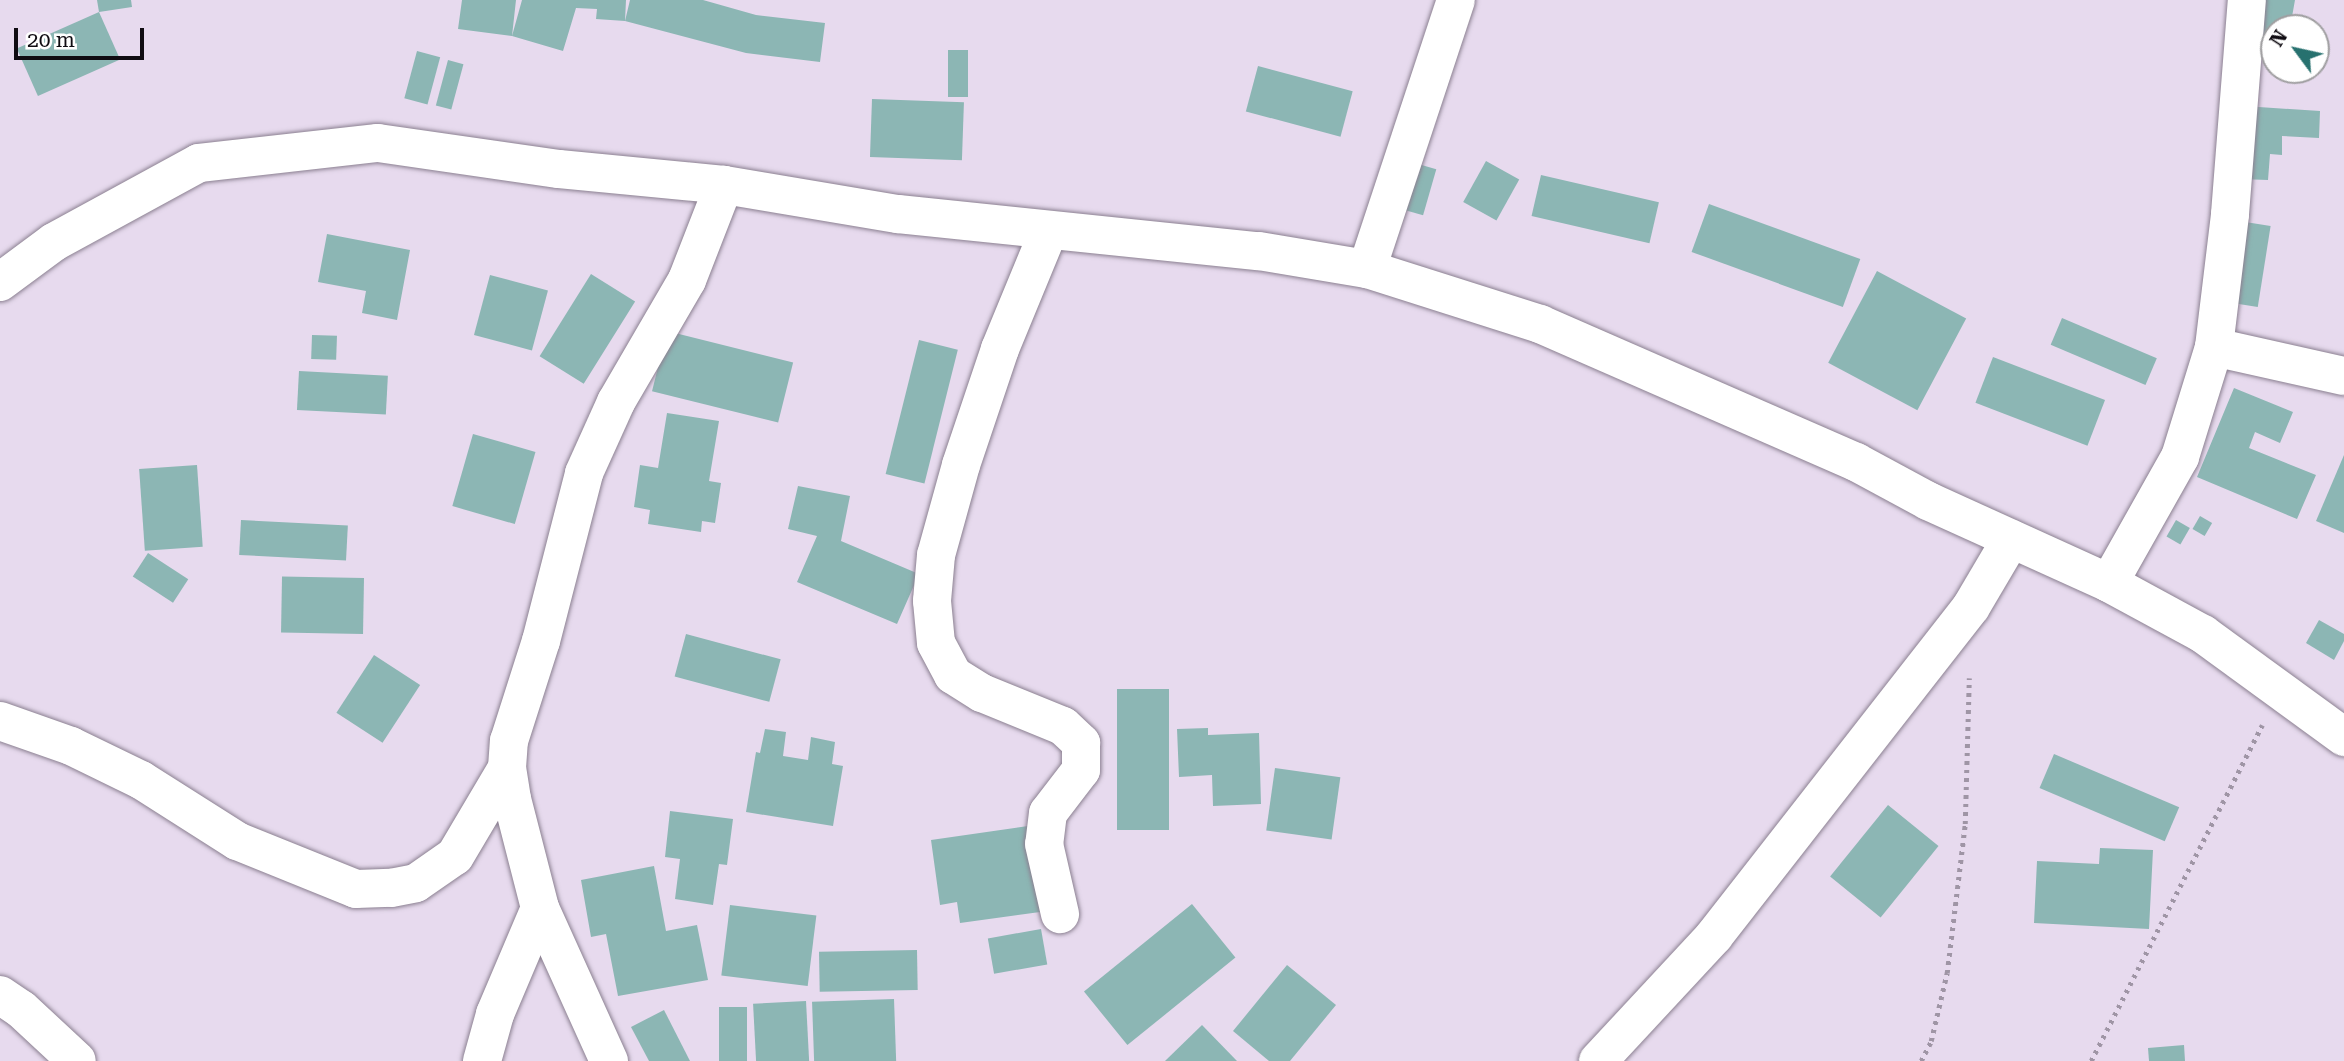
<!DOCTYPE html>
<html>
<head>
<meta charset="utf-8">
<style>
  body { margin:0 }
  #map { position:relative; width:2344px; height:1061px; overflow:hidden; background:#e7daee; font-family:"Roboto Serif",serif }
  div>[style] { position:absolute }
  .building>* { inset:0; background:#8cb6b4; transform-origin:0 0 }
  .path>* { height:4.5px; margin-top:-2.25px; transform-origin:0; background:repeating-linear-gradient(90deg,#9f95a5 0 3.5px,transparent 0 8.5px) }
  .roads { filter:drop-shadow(0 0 2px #8b8091) drop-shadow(0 0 2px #8b8091) }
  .minor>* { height:38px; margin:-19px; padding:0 19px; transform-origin:19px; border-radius:19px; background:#fff }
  span { translate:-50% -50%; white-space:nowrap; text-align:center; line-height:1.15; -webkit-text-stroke:5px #fff; paint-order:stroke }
  .north { position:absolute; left:2260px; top:14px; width:70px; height:70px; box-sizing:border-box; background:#fff; border:2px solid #9f9ea0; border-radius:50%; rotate:303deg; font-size:19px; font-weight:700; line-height:28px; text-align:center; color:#100c12 }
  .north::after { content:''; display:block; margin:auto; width:24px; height:32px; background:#27716f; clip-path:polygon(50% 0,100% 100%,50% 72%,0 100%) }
  .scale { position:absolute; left:14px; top:28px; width:130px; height:32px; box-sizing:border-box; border:4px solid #100c12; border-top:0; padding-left:9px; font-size:21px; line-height:24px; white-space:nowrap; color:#100c12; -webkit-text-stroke:5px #fff; paint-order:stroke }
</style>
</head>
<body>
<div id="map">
  <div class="building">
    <i style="clip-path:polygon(97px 0,131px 0,132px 7px,99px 12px)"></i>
    <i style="clip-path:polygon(462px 0,516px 0,512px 36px,522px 0,626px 0,625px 21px,596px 19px,597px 9px,576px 8px,563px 51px,512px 36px,458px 29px)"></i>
    <i style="clip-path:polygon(630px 0,703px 0,756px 15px,825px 23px,820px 62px,746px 53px,625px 21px)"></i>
    <i style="clip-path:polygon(2265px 0,2295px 0,2290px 28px,2274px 28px,2274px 38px,2258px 35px)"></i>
    <i style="left:99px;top:12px;width:52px;height:90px;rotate:66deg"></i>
    <i style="left:948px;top:50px;width:20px;height:47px"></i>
    <i style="left:417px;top:51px;width:24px;height:49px;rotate:15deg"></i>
    <i style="left:448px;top:60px;width:16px;height:47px;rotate:15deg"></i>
    <i style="left:1258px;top:66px;width:98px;height:47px;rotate:15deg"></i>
    <i style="left:872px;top:99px;width:92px;height:58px;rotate:2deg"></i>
    <i style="clip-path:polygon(2244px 106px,2320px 111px,2319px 138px,2282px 136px,2282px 155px,2270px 154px,2268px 180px,2240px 179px)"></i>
    <i style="left:1394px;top:157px;width:44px;height:48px;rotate:16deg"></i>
    <i style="left:1486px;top:161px;width:38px;height:47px;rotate:29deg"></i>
    <i style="left:1541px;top:175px;width:121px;height:42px;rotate:13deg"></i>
    <i style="left:1709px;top:204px;width:161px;height:51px;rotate:20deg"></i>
    <i style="left:2239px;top:221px;width:32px;height:82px;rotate:9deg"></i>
    <i style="clip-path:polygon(327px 234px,410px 250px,397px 320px,362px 313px,366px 291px,318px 282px)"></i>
    <i style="left:1877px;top:271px;width:101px;height:104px;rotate:28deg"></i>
    <i style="left:591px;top:274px;width:52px;height:97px;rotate:32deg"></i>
    <i style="left:490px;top:275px;width:60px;height:62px;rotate:15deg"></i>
    <i style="left:2062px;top:318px;width:103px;height:29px;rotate:23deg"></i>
    <i style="left:667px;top:331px;width:130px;height:62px;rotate:14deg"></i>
    <i style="left:312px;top:335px;width:25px;height:24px;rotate:2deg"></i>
    <i style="left:919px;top:340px;width:40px;height:138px;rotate:14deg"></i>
    <i style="left:1993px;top:357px;width:120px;height:49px;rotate:21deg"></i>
    <i style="left:299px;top:371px;width:89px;height:39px;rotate:3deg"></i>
    <i style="clip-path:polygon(2234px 388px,2293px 412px,2280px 443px,2255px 432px,2249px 448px,2316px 475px,2297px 519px,2197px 477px)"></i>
    <i style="clip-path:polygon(667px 413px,719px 421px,709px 481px,721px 483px,715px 523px,702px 521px,701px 532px,648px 524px,650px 510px,634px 507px,640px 465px,658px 468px)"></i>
    <i style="left:473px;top:434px;width:65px;height:75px;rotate:16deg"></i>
    <i style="clip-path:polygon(2344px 455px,2344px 533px,2316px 521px)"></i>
    <i style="left:197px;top:465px;width:82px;height:58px;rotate:86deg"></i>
    <i style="clip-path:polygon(798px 486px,850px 496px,841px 541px,919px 574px,897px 624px,797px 582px,817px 536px,788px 529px)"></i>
    <i style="left:2200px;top:516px;width:14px;height:15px;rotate:30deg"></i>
    <i style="left:241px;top:520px;width:107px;height:35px;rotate:3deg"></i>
    <i style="left:2176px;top:520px;width:16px;height:19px;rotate:30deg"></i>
    <i style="left:148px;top:553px;width:48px;height:28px;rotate:33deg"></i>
    <i style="left:364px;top:578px;width:56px;height:82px;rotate:91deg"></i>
    <i style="clip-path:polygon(2319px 620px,2344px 634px,2344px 641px,2334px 660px,2306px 643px)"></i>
    <i style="left:686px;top:634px;width:98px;height:44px;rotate:15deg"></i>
    <i style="left:374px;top:655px;width:55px;height:69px;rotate:33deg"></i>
    <i style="left:1169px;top:689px;width:141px;height:52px;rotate:90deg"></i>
    <i style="clip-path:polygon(1208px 728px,1208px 735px,1259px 733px,1261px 804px,1213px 806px,1212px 775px,1179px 777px,1177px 729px)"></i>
    <i style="clip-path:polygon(765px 729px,786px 732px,783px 756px,808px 760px,811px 737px,835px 742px,832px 764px,843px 766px,833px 826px,746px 812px,756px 752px,760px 753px)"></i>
    <i style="left:2054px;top:754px;width:136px;height:37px;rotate:23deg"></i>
    <i style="left:1275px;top:768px;width:66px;height:63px;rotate:8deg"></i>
    <i style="left:1888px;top:805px;width:65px;height:92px;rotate:39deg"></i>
    <i style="clip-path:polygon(670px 811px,733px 819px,727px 865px,719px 864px,713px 905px,675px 899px,680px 859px,665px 857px)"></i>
    <i style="clip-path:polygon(1028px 826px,1040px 912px,960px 923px,957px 902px,940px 905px,931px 840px)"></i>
    <i style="clip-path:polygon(2100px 848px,2153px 850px,2149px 929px,2034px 923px,2037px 861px,2099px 864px)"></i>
    <i style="clip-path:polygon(654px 866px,666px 931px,697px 925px,708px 980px,618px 996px,606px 934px,591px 937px,581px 880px)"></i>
    <i style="left:1192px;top:904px;width:69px;height:139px;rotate:51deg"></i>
    <i style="left:730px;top:905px;width:87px;height:71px;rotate:7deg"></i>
    <i style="left:1041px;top:929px;width:36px;height:54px;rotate:80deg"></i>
    <i style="left:917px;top:950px;width:40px;height:98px;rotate:89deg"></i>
    <i style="clip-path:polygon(1287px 965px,1336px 1005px,1290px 1061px,1269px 1061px,1233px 1031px)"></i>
    <i style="left:894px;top:999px;width:62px;height:82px;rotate:88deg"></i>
    <i style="left:806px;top:1001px;width:60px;height:53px;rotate:87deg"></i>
    <i style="left:719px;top:1007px;width:28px;height:54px"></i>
    <i style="clip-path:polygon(664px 1010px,690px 1061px,649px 1061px,631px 1027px)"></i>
    <i style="clip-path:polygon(1202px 1025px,1237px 1061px,1165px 1061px)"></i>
    <i style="clip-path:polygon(2184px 1045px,2185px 1061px,2149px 1061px,2148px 1048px)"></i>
  </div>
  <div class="path">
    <i style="left:1921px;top:1061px;width:22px;rotate:-63deg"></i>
    <i style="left:1931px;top:1041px;width:70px;rotate:-76.8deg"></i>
    <i style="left:1947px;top:973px;width:150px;rotate:-83.1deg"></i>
    <i style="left:1965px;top:824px;width:146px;rotate:-88.4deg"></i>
    <i style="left:2091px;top:1061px;width:377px;rotate:-63deg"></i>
  </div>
  <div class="roads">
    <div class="minor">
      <i style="left:1049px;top:230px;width:129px;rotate:112.4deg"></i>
      <i style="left:1000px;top:349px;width:122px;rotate:108.6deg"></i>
      <i style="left:961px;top:465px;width:93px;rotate:105.5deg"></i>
      <i style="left:936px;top:555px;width:46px;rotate:95deg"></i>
      <i style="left:932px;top:601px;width:42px;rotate:84.6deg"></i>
      <i style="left:936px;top:643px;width:36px;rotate:62deg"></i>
      <i style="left:953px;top:675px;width:34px;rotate:32deg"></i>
      <i style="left:982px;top:693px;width:87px;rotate:22.2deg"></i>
      <i style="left:1063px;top:726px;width:25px;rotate:43deg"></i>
      <i style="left:1081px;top:743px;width:27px;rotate:90deg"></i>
      <i style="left:1081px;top:770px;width:54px;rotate:127.5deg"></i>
      <i style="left:1048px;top:813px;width:31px;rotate:97deg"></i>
      <i style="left:1044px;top:844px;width:72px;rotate:77.1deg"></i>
      <i style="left:1367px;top:269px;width:283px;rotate:-71.7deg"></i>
      <i style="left:0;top:282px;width:67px;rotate:-36.5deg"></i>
      <i style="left:54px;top:242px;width:165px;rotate:-28.6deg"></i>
      <i style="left:199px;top:163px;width:180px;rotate:-6.4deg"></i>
      <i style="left:378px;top:143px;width:183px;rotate:8.2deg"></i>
      <i style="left:559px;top:169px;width:166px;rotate:5.5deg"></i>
      <i style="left:724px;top:185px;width:176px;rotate:9.5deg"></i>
      <i style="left:898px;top:214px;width:363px;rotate:5.9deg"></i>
      <i style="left:1259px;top:251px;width:109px;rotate:9.5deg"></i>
      <i style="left:1367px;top:269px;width:182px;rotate:17.6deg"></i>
      <i style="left:1540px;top:324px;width:345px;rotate:23.6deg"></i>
      <i style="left:1856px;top:462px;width:82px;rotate:28.4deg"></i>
      <i style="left:1928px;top:501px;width:199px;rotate:24.4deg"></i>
      <i style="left:2109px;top:583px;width:107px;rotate:28.5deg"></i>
      <i style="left:2203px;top:634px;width:175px;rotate:36.1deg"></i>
      <i style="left:2214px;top:347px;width:133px;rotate:12.6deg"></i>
      <i style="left:2109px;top:583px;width:145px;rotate:-60.6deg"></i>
      <i style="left:2180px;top:457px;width:115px;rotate:-72.8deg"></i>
      <i style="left:2214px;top:347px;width:134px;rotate:-83.1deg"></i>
      <i style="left:2230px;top:214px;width:215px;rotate:-85.5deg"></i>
      <i style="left:0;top:721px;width:75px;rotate:19.4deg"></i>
      <i style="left:71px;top:746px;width:78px;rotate:25.9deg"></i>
      <i style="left:141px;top:780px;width:114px;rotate:32.4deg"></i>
      <i style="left:237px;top:841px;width:128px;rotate:22deg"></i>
      <i style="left:356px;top:889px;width:35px;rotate:-2deg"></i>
      <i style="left:391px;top:888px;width:25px;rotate:-11deg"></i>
      <i style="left:416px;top:883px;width:47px;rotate:-34.7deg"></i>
      <i style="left:455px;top:856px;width:102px;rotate:-59.4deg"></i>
      <i style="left:0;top:995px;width:25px;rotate:34deg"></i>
      <i style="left:21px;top:1009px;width:76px;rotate:42.9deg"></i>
      <i style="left:482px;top:1061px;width:49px;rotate:-74.5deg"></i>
      <i style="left:495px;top:1014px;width:115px;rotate:-67deg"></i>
      <i style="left:609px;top:1061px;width:168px;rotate:-114.3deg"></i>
      <i style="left:540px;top:908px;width:113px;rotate:-104.4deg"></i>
      <i style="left:512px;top:799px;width:31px;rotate:-99deg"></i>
      <i style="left:507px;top:768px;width:27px;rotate:-86deg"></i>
      <i style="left:509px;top:741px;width:105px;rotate:-72.3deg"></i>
      <i style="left:541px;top:641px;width:173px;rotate:-75.6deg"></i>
      <i style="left:584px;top:473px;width:78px;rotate:-65.7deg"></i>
      <i style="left:616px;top:402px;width:141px;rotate:-59.8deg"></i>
      <i style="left:687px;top:280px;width:102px;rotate:-68.7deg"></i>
      <i style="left:1598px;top:1061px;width:171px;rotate:-47.1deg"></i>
      <i style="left:1714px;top:936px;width:417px;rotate:-52deg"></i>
      <i style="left:1971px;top:607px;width:79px;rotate:-59.5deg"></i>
    </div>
  </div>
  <div class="north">N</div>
  <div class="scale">20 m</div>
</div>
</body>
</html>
